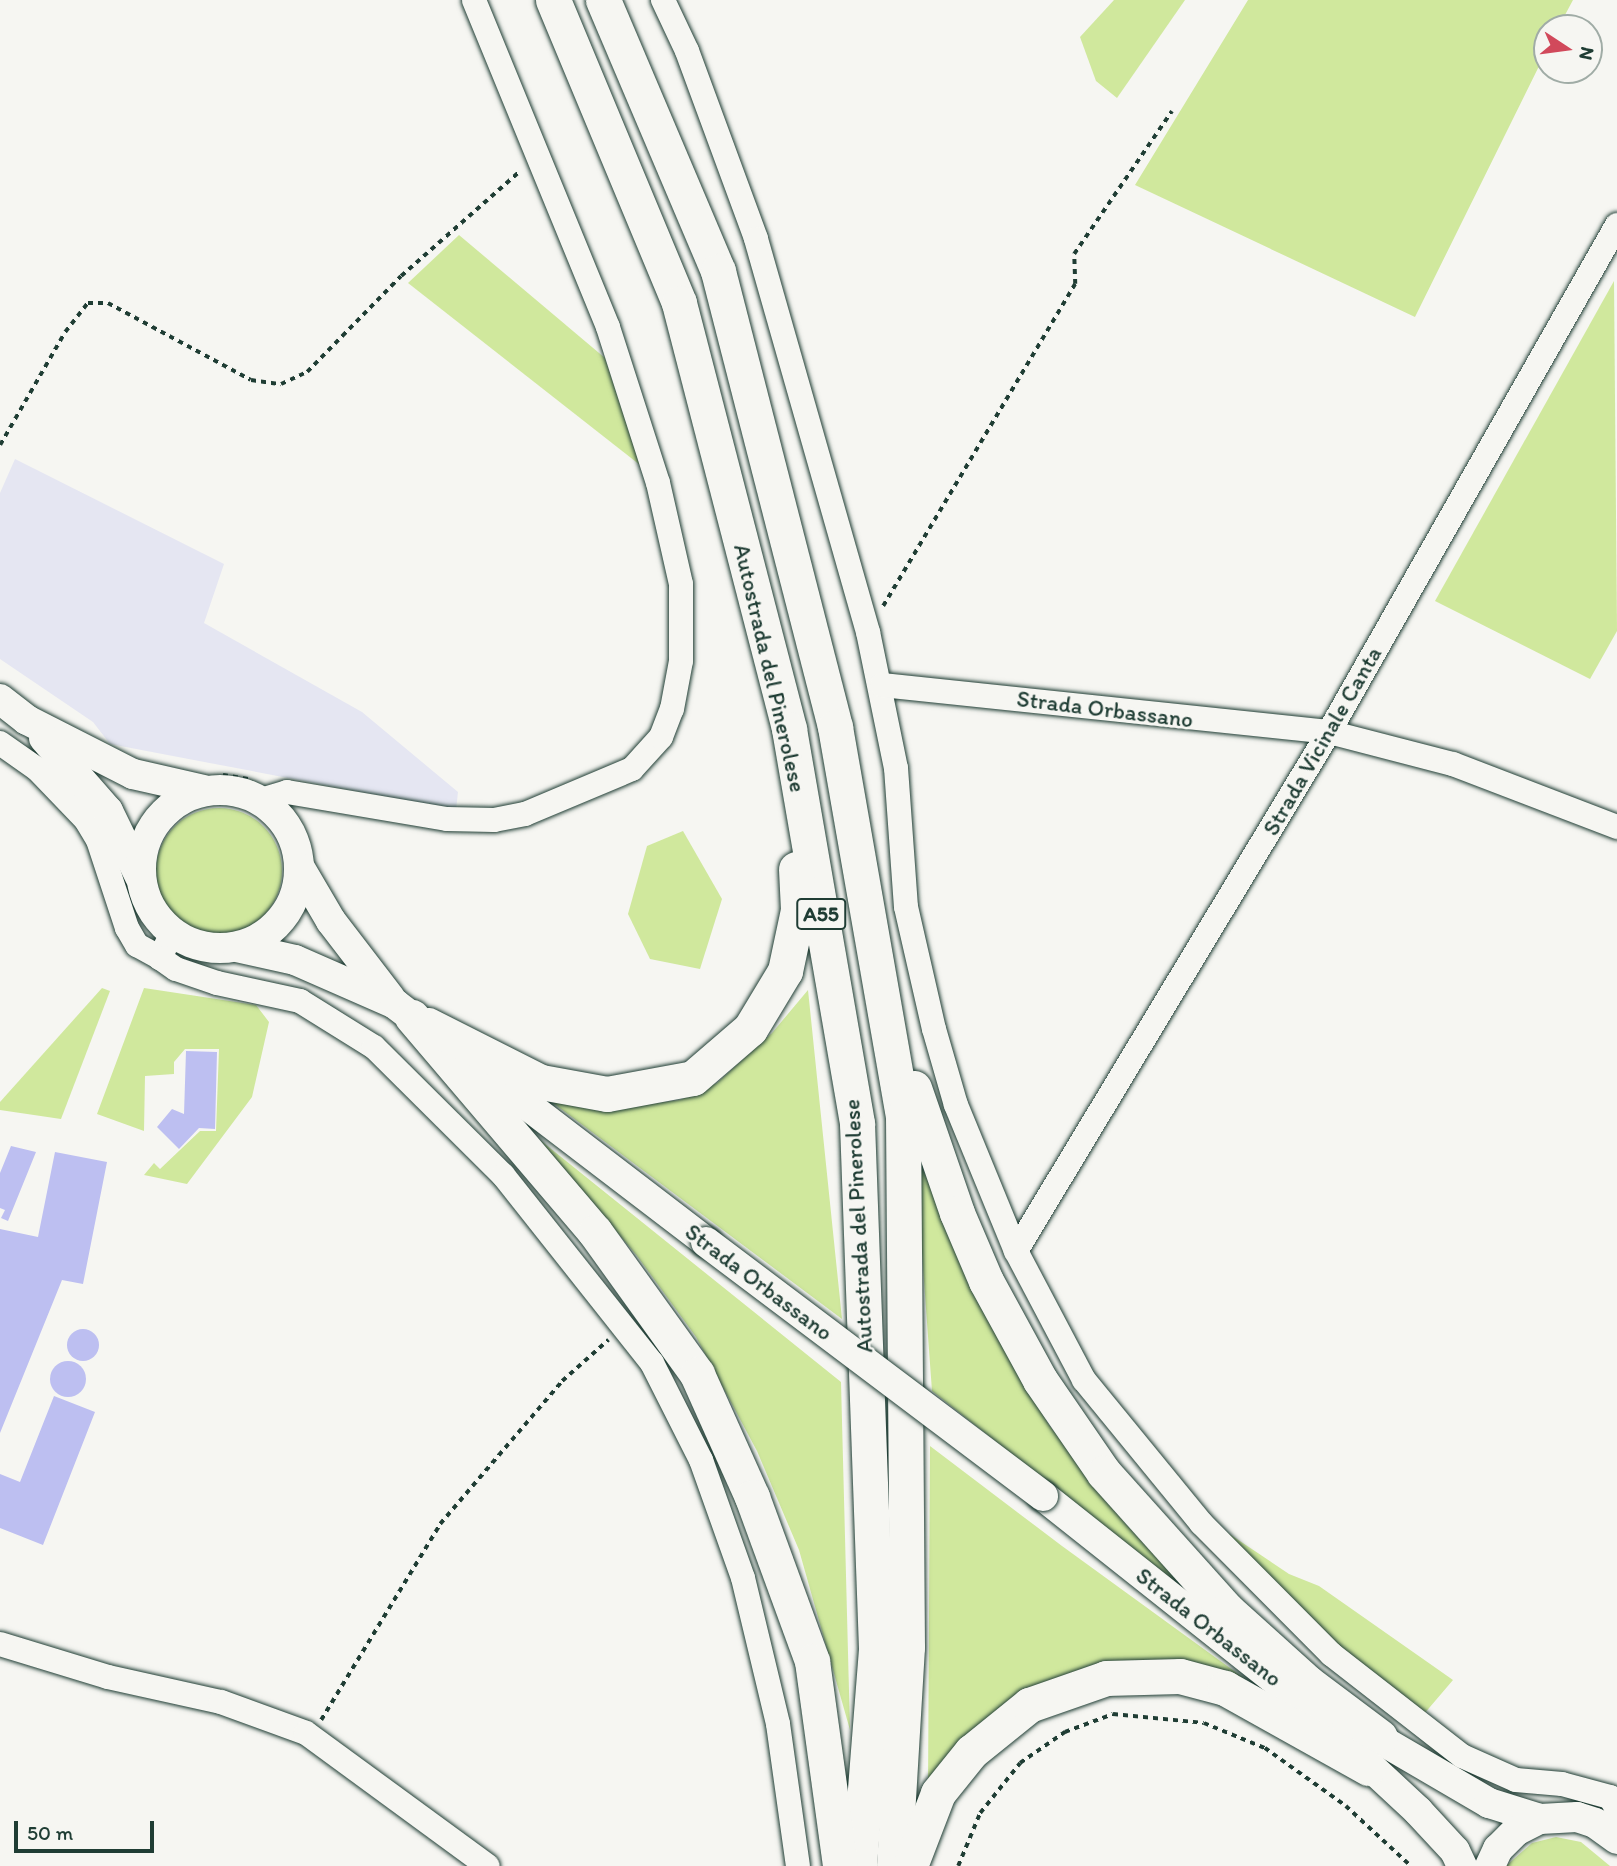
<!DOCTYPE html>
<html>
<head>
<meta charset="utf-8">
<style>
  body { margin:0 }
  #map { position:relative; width:1617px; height:1866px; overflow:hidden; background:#f6f6f2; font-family:Itim,sans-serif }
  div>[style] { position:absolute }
  .built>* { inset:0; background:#e5e6f2 }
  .green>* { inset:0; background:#d0e89d }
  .round { border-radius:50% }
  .building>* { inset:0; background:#bdbff1 }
  .path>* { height:3.5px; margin-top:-1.75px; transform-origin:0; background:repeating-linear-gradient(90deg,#1f3d34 0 5px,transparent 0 10px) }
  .roads { filter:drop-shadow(0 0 2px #1f3d34) drop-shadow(0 0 2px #1f3d34) }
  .minor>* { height:24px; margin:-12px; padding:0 12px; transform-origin:12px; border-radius:12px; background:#f6f6f2 }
  .major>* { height:30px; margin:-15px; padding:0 15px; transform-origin:15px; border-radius:15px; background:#f6f6f2 }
  .major>.ring { margin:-15px; padding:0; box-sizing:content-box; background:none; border:30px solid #f6f6f2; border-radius:50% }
  .highway>* { height:35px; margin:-17.5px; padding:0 17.5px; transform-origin:17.5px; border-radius:17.5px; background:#f6f6f2 }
  .bridges { filter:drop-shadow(0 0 2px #1f3d34) drop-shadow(0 0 2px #1f3d34) }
  .major-bridge>* { height:30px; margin:-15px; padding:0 15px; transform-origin:15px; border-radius:15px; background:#f6f6f2 }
  span { translate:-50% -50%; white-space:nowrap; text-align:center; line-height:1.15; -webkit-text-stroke:5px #f6f6f2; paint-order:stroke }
  .shield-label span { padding:2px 5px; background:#f6f6f2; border:2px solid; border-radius:5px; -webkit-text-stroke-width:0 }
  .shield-label { font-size:21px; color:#1f3d34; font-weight:700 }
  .street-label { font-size:23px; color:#1f3d34 }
  .north { position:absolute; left:1533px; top:14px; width:70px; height:70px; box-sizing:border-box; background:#f6f6f2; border:2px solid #a0aca6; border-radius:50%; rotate:103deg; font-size:19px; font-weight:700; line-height:28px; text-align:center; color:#1f3d34 }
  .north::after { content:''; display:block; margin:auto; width:24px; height:32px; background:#d1495b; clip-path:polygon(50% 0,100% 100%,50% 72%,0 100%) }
  .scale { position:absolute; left:14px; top:1821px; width:140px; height:32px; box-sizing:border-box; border:4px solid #1f3d34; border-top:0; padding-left:9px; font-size:21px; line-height:24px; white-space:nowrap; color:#1f3d34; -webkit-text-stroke:5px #f6f6f2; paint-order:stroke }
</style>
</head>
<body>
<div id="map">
  <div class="built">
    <i style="clip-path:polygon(15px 459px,224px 564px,204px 623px,362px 712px,458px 792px,456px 810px,110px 744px,93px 722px,0 659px,0 493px)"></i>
  </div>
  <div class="green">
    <i style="clip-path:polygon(1114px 0,1185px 0,1117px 98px,1096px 81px,1080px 37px)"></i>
    <i style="clip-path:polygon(1248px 0,1573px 0,1558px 28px,1547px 28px,1547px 50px,1415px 317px,1135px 185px)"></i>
    <i style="clip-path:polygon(459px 235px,605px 358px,640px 465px,408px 283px)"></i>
    <i style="clip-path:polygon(1614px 281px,1617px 631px,1590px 679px,1435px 601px)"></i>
    <i class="round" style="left:156px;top:808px;width:126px;height:126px"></i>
    <i style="clip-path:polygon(683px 831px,722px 899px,700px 969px,650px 959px,628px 914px,647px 846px)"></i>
    <i style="clip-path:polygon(102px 988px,110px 991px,61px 1119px,0 1110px,0 1102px)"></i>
    <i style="clip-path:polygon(144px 988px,256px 1005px,269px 1022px,252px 1097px,187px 1184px,144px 1175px,154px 1163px,160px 1169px,200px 1131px,216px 1131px,219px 1049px,185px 1049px,174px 1062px,174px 1074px,145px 1076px,144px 1131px,97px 1114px)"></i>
    <i style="clip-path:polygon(808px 990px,842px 1319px,545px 1097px,617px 1108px,680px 1100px,717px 1083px,772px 1033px)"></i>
    <i style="clip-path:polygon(540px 1140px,841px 1382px,850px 1730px,799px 1550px,757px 1451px,696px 1337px,637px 1256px)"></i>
    <i style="clip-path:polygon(922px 1168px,987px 1316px,1049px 1425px,1125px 1523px,1194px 1598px,932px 1391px,916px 1171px)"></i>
    <i style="clip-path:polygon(930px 1446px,1062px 1546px,1252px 1684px,1101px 1668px,928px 1787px)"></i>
    <i style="clip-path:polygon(1219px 1527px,1289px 1574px,1319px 1586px,1453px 1680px,1424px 1714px,1328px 1642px)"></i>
    <i style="clip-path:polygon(1556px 1837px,1581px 1842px,1610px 1866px,1506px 1866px,1532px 1843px)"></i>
  </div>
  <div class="building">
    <i style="clip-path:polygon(186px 1051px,217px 1052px,215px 1129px,199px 1128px,179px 1149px,157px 1127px,172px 1109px,184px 1114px)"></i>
    <i style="clip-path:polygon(11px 1146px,36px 1152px,8px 1221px,1px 1218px,5px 1210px,0 1208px,0 1173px)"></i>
    <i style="clip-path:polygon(55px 1152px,107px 1162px,83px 1284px,62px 1280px,0 1433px,0 1229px,38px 1237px)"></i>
    <i class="round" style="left:67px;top:1329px;width:32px;height:32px"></i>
    <i class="round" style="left:50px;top:1361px;width:36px;height:36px"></i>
    <i style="clip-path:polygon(54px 1396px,95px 1412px,43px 1545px,0 1528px,0 1474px,20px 1482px)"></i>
  </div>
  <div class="path">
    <i style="left:0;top:445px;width:130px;rotate:-60.1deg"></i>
    <i style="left:65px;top:332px;width:37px;rotate:-52deg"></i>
    <i style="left:88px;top:303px;width:20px"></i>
    <i style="left:108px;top:303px;width:162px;rotate:28.3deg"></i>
    <i style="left:251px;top:380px;width:30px;rotate:8deg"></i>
    <i style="left:281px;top:384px;width:29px;rotate:-25deg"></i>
    <i style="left:307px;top:372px;width:134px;rotate:-45.6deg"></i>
    <i style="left:401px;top:276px;width:159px;rotate:-41.4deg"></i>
    <i style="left:883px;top:606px;width:375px;rotate:-59.2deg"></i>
    <i style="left:1075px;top:284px;width:30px;rotate:-92deg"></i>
    <i style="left:1074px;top:254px;width:173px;rotate:-55.6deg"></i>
    <i style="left:223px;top:775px;width:30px;rotate:9deg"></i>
    <i style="left:321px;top:1720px;width:229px;rotate:-58.7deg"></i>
    <i style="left:440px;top:1524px;width:188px;rotate:-49.5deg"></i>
    <i style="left:562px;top:1381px;width:62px;rotate:-41.7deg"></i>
    <i style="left:958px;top:1866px;width:57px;rotate:-67.5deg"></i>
    <i style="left:980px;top:1813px;width:64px;rotate:-51.3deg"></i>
    <i style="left:1020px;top:1763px;width:55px;rotate:-34.6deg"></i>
    <i style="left:1065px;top:1732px;width:51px;rotate:-20.6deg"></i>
    <i style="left:1113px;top:1714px;width:91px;rotate:5.6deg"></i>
    <i style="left:1204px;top:1723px;width:66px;rotate:22.3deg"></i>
    <i style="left:1265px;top:1748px;width:100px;rotate:35.6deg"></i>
    <i style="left:1346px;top:1806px;width:88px;rotate:42.7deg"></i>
  </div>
  <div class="roads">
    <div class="minor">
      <i style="left:663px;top:0;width:56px;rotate:64.8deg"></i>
      <i style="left:687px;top:51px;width:200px;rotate:69.8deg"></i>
      <i style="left:756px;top:239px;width:409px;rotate:74.1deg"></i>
      <i style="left:868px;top:632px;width:139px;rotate:78.4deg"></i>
      <i style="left:896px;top:768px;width:139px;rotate:85.9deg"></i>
      <i style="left:906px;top:907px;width:125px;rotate:77.1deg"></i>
      <i style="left:934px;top:1029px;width:79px;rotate:73.9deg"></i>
      <i style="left:956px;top:1105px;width:158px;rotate:67.7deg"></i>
      <i style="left:1016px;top:1251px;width:146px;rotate:62.2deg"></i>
      <i style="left:1084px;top:1380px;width:185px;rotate:50.7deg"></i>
      <i style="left:1201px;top:1523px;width:185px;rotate:45.2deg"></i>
      <i style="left:1331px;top:1654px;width:166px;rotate:37.9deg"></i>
      <i style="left:1462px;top:1756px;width:59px;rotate:24deg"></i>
      <i style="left:1516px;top:1780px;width:46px;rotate:5deg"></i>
      <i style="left:1562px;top:1784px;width:50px;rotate:15.2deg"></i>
      <i style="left:1610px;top:1797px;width:14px;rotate:60deg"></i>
      <i style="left:1617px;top:1809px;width:25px;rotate:102deg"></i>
      <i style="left:882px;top:685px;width:449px;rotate:6deg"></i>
      <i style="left:1329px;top:732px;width:128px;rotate:14.5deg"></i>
      <i style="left:1453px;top:764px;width:176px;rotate:21deg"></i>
      <i style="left:0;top:743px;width:45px;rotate:35.1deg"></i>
      <i style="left:37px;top:769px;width:71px;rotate:46.1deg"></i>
      <i style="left:86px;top:820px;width:23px;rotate:59deg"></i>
      <i style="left:98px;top:840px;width:93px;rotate:71.8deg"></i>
      <i style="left:127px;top:928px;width:20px;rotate:60deg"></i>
      <i style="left:137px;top:945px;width:26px;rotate:29deg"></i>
      <i style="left:261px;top:800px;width:27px;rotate:-17deg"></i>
      <i style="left:287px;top:792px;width:162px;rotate:9.6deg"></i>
      <i style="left:447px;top:819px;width:47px;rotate:1.2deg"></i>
      <i style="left:494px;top:820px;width:32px;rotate:-11deg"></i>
      <i style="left:525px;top:814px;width:116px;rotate:-22.8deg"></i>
      <i style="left:632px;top:769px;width:43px;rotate:-47.8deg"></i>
      <i style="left:661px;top:737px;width:30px;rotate:-69deg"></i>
      <i style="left:672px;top:709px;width:49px;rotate:-79.4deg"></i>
      <i style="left:681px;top:661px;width:77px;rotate:-90deg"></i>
      <i style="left:681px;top:584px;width:104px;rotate:-102.8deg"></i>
      <i style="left:658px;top:483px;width:164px;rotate:-107.8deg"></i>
      <i style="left:608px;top:327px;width:353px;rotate:-112.3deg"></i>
      <i style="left:172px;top:933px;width:28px;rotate:116deg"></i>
      <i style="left:160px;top:958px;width:19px;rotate:35deg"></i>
      <i style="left:176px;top:969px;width:43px;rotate:18.9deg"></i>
      <i style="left:217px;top:983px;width:85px;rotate:12.2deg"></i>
      <i style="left:300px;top:1001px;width:87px;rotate:31.9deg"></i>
      <i style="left:374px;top:1047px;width:182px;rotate:44.8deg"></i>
      <i style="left:503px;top:1175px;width:240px;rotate:51.6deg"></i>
      <i style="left:652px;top:1363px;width:109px;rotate:63.2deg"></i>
      <i style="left:701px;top:1460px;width:125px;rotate:70.4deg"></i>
      <i style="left:743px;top:1578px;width:150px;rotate:76.5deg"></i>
      <i style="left:778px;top:1724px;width:143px;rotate:82deg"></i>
      <i style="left:1016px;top:1251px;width:606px;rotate:-58.91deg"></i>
      <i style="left:1329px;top:732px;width:583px;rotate:-60.4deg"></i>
      <i style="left:0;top:1644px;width:113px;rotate:17deg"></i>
      <i style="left:108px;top:1677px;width:116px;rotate:12.5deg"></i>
      <i style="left:221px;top:1702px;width:90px;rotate:20deg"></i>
      <i style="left:306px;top:1733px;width:225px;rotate:36.2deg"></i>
    </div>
    <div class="major">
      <i style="left:0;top:699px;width:34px;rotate:38deg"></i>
      <i style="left:27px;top:720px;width:119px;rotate:27deg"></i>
      <i style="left:133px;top:774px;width:73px;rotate:12.7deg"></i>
      <i style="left:44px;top:738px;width:97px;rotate:48.8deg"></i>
      <i style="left:108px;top:811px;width:73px;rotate:64.1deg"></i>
      <i class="ring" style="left:141px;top:790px;width:128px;height:128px"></i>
      <i style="left:300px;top:868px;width:61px;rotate:59.7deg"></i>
      <i style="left:331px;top:921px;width:97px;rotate:52.5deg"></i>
      <i style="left:237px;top:947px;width:59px;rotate:12.6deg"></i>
      <i style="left:295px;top:960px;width:109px;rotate:23.7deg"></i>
      <i style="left:395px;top:1004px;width:392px;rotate:37.4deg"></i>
      <i style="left:1043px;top:1496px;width:313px;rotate:38.4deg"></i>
      <i style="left:1288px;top:1690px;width:178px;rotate:42.9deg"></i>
      <i style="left:1418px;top:1811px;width:54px;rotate:47.2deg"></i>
      <i style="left:1455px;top:1851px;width:17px;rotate:65deg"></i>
      <i style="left:1359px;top:1727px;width:151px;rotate:30.3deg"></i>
      <i style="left:1489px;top:1803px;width:53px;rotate:17.4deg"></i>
      <i style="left:1490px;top:1866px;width:19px;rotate:-65deg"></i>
      <i style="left:1498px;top:1849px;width:25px;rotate:-45deg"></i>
      <i style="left:1516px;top:1831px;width:27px;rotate:-27deg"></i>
      <i style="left:1540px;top:1819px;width:37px;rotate:-3deg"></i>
      <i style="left:1577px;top:1817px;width:19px;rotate:18deg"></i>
      <i style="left:1595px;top:1823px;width:27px;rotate:36deg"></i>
    </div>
    <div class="highway">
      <i style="left:553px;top:0;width:328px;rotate:67.4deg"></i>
      <i style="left:679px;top:303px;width:440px;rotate:75.5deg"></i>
      <i style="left:789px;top:729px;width:400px;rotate:80.2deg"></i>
      <i style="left:857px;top:1123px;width:526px;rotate:87.93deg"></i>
      <i style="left:876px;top:1649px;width:218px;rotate:94.5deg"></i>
      <i style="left:603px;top:0;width:294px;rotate:67deg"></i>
      <i style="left:718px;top:271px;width:471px;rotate:75.6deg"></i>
      <i style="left:835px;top:727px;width:395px;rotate:80.1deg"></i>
      <i style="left:903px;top:1116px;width:531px;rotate:89.57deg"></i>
      <i style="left:907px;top:1647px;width:219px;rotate:93.4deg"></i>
      <i style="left:412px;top:1017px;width:282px;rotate:49.6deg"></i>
      <i style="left:595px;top:1232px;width:175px;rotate:54.3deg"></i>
      <i style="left:697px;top:1374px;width:135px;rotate:65.9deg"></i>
      <i style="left:752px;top:1497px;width:175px;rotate:69.9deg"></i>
      <i style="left:812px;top:1661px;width:207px;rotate:82.2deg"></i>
      <i style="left:428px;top:1025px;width:127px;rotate:26.8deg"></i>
      <i style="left:541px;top:1082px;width:67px;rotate:10.3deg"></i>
      <i style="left:607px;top:1094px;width:87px;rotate:-10.5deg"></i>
      <i style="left:693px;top:1078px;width:75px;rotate:-40.7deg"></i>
      <i style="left:750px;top:1029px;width:68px;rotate:-58.9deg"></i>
      <i style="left:785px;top:971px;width:62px;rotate:-78deg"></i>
      <i style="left:798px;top:910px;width:41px;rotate:-92.8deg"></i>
      <i style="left:914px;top:1088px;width:132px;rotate:71deg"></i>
      <i style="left:957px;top:1213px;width:74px;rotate:66.9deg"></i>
      <i style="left:986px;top:1281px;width:113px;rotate:61.4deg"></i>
      <i style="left:1040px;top:1380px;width:113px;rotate:55.5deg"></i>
      <i style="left:1104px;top:1473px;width:184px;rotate:48.1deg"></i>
      <i style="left:1227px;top:1610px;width:109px;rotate:42deg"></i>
      <i style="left:1308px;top:1683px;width:90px;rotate:36.9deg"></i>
      <i style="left:910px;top:1866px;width:78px;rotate:-69deg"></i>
      <i style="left:938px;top:1793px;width:53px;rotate:-51.2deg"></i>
      <i style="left:971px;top:1752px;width:75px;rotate:-39deg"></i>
      <i style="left:1029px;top:1705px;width:82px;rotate:-19.3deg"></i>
      <i style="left:1106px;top:1678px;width:74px;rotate:-1.5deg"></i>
      <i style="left:1180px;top:1676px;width:47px;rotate:14.9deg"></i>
      <i style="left:1225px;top:1688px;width:164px;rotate:29.2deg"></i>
    </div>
  </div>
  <div class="bridges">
    <div class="major-bridge">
      <i style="left:706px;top:1242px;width:422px;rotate:37deg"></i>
    </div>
  </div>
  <div class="shield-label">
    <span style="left:821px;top:914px">A55</span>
  </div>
  <div class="street-label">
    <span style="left:770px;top:668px;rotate:77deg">Autostrada del Pinerolese</span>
    <span style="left:1105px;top:709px;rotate:7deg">Strada Orbassano</span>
    <span style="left:1322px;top:741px;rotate:-60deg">Strada Vicinale Canta</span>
    <span style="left:858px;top:1226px;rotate:-93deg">Autostrada del Pinerolese</span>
    <span style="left:759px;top:1282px;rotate:37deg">Strada Orbassano</span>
    <span style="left:1209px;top:1627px;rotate:38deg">Strada Orbassano</span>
  </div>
  <div class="north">N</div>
  <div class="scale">50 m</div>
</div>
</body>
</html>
